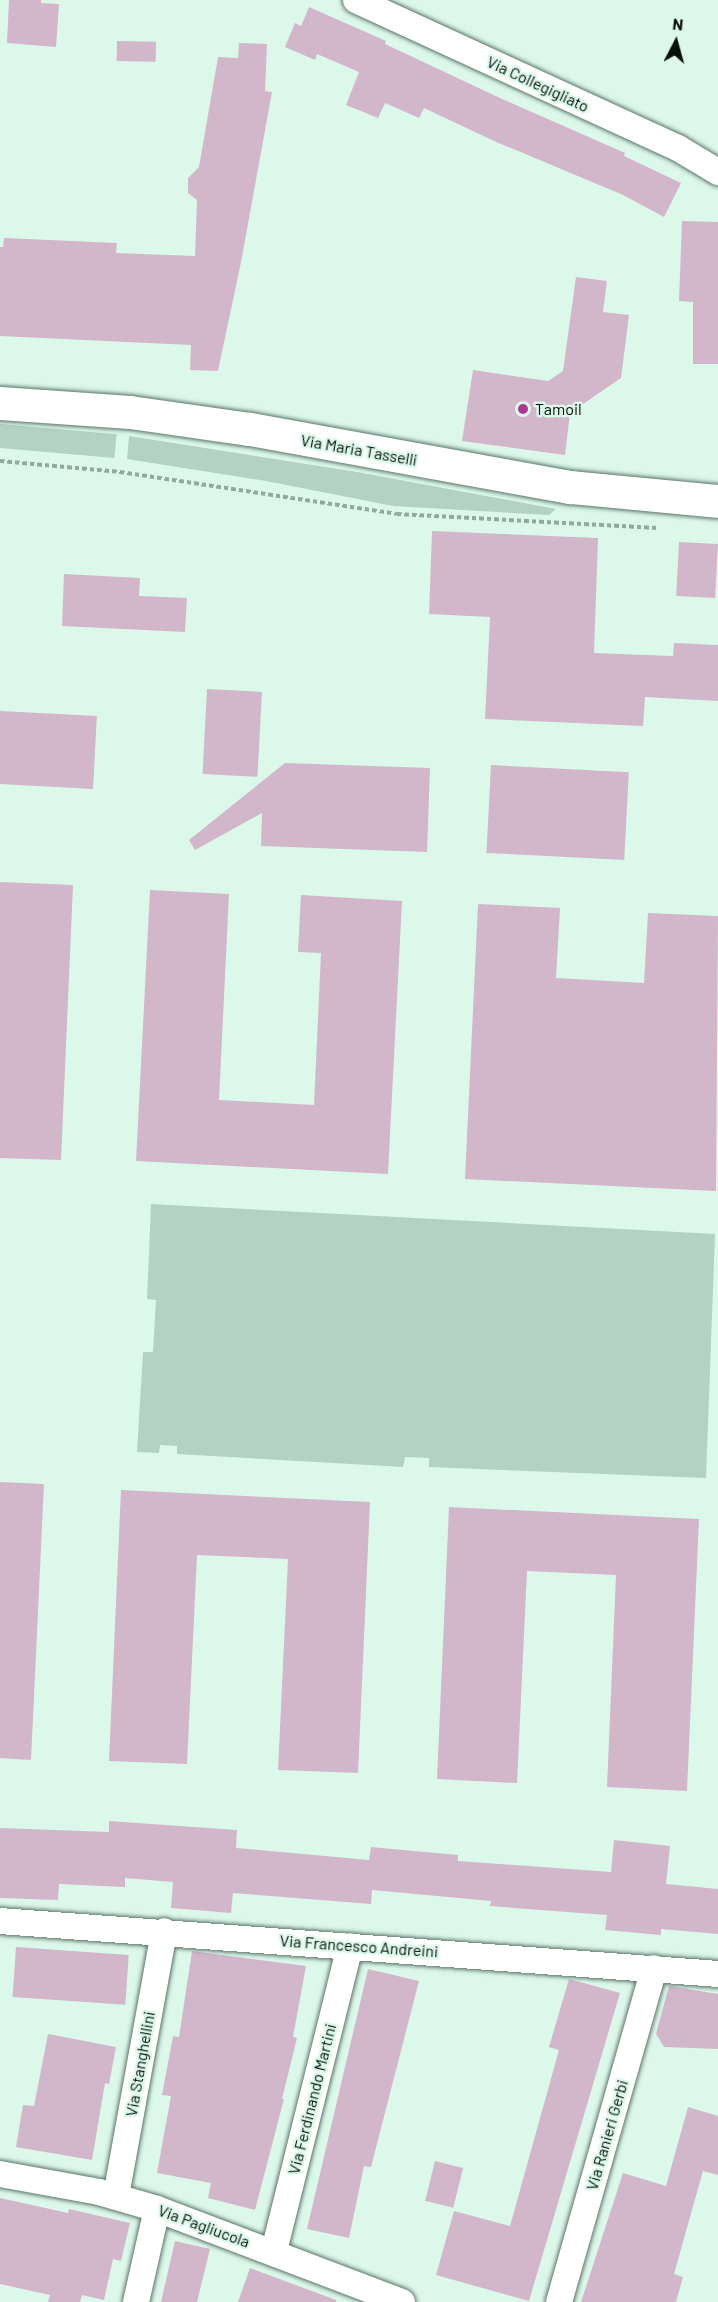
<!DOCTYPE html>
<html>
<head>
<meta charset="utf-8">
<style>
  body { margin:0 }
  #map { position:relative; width:718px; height:2302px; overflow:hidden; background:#dcf8eb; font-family:Barlow,sans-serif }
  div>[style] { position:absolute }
  .green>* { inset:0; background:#b3d2c4; transform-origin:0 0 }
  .building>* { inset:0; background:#d2b7ca; transform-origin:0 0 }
  .path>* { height:4px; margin-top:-2px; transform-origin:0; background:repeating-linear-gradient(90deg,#93a99f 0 4.5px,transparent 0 7.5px) }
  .roads { filter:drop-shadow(0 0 2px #5c7469) drop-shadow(0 0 2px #5c7469) }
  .minor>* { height:26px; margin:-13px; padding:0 13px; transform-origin:13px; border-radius:13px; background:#fff }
  .secondary>* { height:33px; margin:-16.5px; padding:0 16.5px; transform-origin:16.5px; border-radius:16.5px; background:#fff }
  .dots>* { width:16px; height:16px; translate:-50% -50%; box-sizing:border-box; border:3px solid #dcf8eb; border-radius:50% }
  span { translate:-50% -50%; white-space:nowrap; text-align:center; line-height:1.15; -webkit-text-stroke:5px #dcf8eb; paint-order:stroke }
  .street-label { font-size:16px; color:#060f0b }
  .poi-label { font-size:16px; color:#060f0b }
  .left { translate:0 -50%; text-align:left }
  .north { position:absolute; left:646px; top:12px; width:60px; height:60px; -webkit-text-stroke:4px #dcf8eb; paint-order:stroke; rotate:6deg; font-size:16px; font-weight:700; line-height:24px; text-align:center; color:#060f0b }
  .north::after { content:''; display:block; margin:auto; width:21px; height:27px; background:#060f0b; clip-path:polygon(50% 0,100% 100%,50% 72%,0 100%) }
</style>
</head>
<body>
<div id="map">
  <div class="green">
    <i style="left:0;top:424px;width:117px;height:24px;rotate:5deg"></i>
    <i style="clip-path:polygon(129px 436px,357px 472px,556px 509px,549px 515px,393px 506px,266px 481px,127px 459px)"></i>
    <i style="clip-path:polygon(151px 1204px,715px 1234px,706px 1478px,429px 1467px,429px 1458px,405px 1457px,403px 1467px,177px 1454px,177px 1446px,160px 1445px,159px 1453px,137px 1452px,143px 1352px,153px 1352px,156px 1300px,147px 1299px)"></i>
  </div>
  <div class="building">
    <i style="clip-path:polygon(9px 0,41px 0,41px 3px,59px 4px,56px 47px,7px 43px)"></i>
    <i style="clip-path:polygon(309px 7px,386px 41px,385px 44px,500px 98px,625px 153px,624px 156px,681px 183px,664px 217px,623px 195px,494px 141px,424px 108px,419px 118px,385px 103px,378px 118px,346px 105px,359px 72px,317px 54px,315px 60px,285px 47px,295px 23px,301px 26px)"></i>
    <i style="left:117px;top:41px;width:39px;height:20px;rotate:1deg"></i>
    <i style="clip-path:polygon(239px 43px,267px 44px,265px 91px,272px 92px,241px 262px,218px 371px,190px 370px,191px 345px,0 336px,0 247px,3px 247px,4px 238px,117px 243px,116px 253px,195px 256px,197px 200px,188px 193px,188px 178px,199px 167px,218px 57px,238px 58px)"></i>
    <i style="clip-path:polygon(682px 221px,718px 222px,718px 364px,693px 364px,693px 302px,679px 301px)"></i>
    <i style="clip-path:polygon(576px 277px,607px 281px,603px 312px,629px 315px,621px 378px,570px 413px,565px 455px,462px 441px,473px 370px,548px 381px,563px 371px)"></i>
    <i style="clip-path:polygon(432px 531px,598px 538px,594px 653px,673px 656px,674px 643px,718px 645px,718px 701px,645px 697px,643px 726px,485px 719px,490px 617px,429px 614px)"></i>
    <i style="left:679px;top:542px;width:39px;height:54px;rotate:3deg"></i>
    <i style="clip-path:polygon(64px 574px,140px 578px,139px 596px,187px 598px,185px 632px,62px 626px)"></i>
    <i style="left:207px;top:689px;width:55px;height:85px;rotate:3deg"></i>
    <i style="left:0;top:711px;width:97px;height:73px;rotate:3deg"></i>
    <i style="clip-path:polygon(285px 763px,430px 768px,427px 852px,261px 846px,262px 813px,195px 850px,189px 840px)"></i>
    <i style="left:491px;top:765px;width:138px;height:88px;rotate:3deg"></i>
    <i style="clip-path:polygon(0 882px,73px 885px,61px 1160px,0 1158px)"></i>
    <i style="clip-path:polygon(150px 890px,229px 894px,219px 1100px,314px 1105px,321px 953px,298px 952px,301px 895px,402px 901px,388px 1174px,136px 1161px)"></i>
    <i style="clip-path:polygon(478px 904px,560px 908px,556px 978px,644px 983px,648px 913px,718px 916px,716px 1191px,465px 1179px)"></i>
    <i style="clip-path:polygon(0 1482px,44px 1484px,31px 1760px,0 1758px)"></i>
    <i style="clip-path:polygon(121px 1490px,370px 1502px,358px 1773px,278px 1770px,288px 1559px,197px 1555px,187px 1764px,109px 1761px)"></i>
    <i style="clip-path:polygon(449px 1507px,699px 1519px,687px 1791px,607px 1787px,616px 1575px,527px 1571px,517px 1783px,437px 1779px)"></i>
    <i style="clip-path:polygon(109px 1821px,237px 1830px,236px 1848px,369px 1860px,371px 1847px,458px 1855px,458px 1861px,611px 1872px,614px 1840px,670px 1846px,666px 1884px,718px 1889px,718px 1934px,661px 1929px,661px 1935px,605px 1930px,607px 1915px,490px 1906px,491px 1901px,372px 1890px,371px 1904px,233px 1893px,231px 1913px,171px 1908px,173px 1882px,125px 1878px,125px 1887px,59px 1884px,58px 1900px,0 1898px,0 1828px,109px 1832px)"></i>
    <i style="left:16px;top:1947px;width:113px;height:50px;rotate:4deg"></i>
    <i style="clip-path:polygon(192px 1951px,306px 1966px,293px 2037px,297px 2038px,282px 2099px,284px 2099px,255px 2210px,208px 2198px,211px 2183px,157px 2173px,171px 2096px,162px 2095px,173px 2036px,179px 2037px)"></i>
    <i style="clip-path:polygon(368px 1969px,419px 1981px,371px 2167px,364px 2166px,349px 2238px,307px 2229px)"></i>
    <i style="clip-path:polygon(569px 1979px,620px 1993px,529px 2301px,436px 2275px,454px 2211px,510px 2226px,559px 2050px,549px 2047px)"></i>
    <i style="clip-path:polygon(669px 1986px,718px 1994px,718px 2049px,664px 2047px,656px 2034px)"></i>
    <i style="clip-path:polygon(48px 2034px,116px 2047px,109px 2084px,105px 2083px,92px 2160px,16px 2147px,23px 2105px,34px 2106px)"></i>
    <i style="clip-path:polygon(688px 2107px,718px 2116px,718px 2175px,703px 2171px,674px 2274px,683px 2277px,676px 2302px,581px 2302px,623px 2173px,666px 2186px)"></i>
    <i style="left:435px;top:2161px;width:29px;height:41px;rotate:14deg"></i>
    <i style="clip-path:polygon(0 2198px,68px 2213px,69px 2209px,130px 2223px,121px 2261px,113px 2259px,104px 2300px,82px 2295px,80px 2302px,48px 2302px,50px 2295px,0 2284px)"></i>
    <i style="clip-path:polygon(175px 2241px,210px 2249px,197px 2302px,161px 2302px)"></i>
    <i style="clip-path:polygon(250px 2268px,336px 2300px,336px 2302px,238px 2302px)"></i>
  </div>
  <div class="path">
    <i style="left:0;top:461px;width:121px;rotate:5.2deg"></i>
    <i style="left:120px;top:472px;width:280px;rotate:8.6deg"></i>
    <i style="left:397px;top:514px;width:261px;rotate:3.1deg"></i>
  </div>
  <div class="roads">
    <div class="minor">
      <i style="left:356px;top:0;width:354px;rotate:24.7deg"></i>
      <i style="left:678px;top:148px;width:47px;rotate:31deg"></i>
      <i style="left:0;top:1921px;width:720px;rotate:4.22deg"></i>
      <i style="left:0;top:2174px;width:101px;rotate:10.3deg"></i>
      <i style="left:99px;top:2192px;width:60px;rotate:16.3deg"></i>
      <i style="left:157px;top:2209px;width:262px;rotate:20.8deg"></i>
      <i style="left:116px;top:2196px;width:269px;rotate:-79.7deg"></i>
      <i style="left:274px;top:2251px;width:314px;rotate:-76deg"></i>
      <i style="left:136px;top:2302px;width:95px;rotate:-77.3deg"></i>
      <i style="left:559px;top:2302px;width:347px;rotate:-74.1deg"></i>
    </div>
    <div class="secondary">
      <i style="left:0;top:403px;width:130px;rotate:4deg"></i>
      <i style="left:130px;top:412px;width:121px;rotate:8.1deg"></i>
      <i style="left:250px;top:429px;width:325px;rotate:10.3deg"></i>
      <i style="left:570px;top:487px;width:149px;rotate:5.4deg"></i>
    </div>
  </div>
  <div class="dots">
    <i style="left:523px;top:409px;background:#a93894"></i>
  </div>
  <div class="street-label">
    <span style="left:538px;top:84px;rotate:25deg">Via Collegigliato</span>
    <span style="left:359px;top:450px;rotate:10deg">Via Maria Tasselli</span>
    <span style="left:359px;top:1946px;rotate:4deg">Via Francesco Andreini</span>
    <span style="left:140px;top:2064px;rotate:-80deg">Via Stanghellini</span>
    <span style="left:312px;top:2099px;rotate:-76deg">Via Ferdinando Martini</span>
    <span style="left:607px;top:2135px;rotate:-74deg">Via Ranieri Gerbi</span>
    <span style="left:204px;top:2226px;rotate:20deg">Via Pagliucola</span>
  </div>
  <div class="poi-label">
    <span class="left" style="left:535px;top:409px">Tamoil</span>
  </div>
  <div class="north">N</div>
</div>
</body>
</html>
